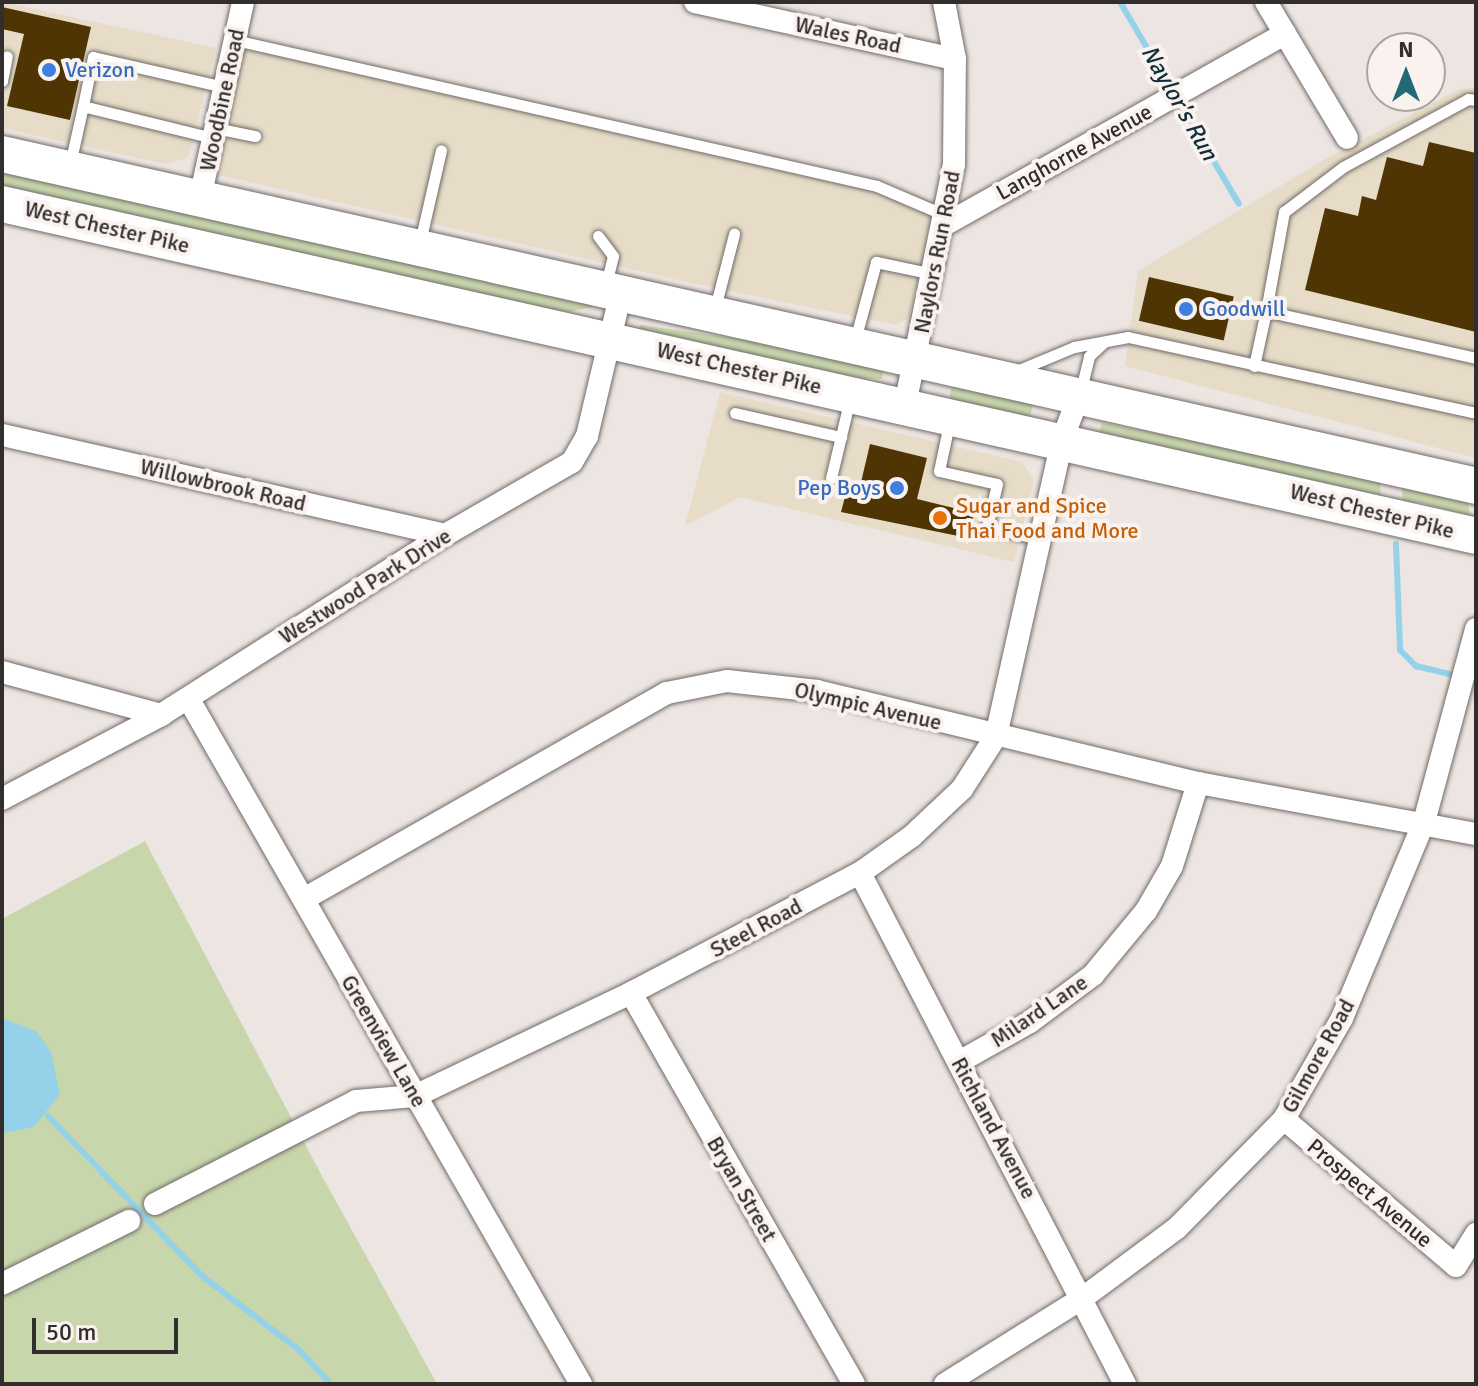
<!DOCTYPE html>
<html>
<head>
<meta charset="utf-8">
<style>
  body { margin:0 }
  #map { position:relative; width:1478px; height:1386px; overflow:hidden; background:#ece5e1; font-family:Signika,sans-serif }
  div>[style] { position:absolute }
  .commercial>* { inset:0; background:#e6dcc7 }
  .green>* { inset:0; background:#c8d6ac; transform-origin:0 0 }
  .water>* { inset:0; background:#95d2ea }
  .stream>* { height:6px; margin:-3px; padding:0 3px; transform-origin:3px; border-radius:3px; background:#95d2ea }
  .building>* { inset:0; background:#4f3404; transform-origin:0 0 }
  .roads { filter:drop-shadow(0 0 2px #716b68) drop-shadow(0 0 2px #716b68) }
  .service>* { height:11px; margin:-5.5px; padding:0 5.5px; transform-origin:5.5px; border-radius:5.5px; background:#fff }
  .minor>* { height:22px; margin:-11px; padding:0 11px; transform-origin:11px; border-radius:11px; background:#fff }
  .trunk>* { height:36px; margin:-18px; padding:0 18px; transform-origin:18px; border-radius:18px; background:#fff }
  .dots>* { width:22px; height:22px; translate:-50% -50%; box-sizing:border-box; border:4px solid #faf2ef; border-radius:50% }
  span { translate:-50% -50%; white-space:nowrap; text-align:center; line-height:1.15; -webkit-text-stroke:8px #faf2ef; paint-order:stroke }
  .street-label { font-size:22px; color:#312e2d }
  .shop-label { font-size:22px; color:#366cbe }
  .left { translate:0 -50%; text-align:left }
  .right { translate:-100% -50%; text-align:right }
  .food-label { font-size:22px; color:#c56008 }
  .water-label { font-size:24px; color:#112f3a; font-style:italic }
  .frame { position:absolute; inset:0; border:4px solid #312e2d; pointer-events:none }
  .north { position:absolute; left:1366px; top:32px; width:80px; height:80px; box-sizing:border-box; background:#faf2ef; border:2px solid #aaa4a1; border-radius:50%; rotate:0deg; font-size:22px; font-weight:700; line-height:32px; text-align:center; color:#312e2d }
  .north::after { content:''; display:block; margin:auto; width:28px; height:36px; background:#226a76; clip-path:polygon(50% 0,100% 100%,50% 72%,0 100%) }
  .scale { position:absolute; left:32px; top:1318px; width:146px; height:36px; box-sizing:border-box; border:4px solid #312e2d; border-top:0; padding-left:10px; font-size:24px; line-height:28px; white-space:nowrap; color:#312e2d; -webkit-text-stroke:6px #faf2ef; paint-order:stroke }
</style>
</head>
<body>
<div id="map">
  <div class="commercial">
    <i style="clip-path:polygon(2px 2px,216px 48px,188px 158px,165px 164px,2px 128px)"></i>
    <i style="clip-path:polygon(239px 46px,935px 204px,909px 318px,896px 325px,696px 284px,219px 175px)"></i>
    <i style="clip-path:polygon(1476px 88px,1476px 458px,1125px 366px,1138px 271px,1329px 157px,1460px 89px)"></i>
    <i style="clip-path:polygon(720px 392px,1022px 462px,1034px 479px,1014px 562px,740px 497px,685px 526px)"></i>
  </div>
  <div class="green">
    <i style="clip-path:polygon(2px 168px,592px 305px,594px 307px,567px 312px,464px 293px,2px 196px)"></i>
    <i style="clip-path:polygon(641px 325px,797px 347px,884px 368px,882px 379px,862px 378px,707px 353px,638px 329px)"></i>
    <i style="left:953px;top:381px;width:83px;height:25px;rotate:12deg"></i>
    <i style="clip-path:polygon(1102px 423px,1380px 476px,1381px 504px,1098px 438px)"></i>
    <i style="clip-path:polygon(1402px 481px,1467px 497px,1470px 515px,1416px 502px,1403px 509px)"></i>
    <i style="clip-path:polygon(145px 841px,322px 1176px,437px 1384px,2px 1384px,2px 919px)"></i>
  </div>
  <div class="water">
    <i style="clip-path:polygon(2px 1018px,37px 1032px,51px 1052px,60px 1094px,34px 1127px,4px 1133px)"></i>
  </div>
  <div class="stream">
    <i style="left:1120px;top:2px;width:234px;rotate:59.5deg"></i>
    <i style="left:1396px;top:544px;width:106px;rotate:87.8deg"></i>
    <i style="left:1400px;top:650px;width:23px;rotate:45deg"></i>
    <i style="left:1416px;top:666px;width:43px;rotate:13.4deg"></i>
    <i style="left:48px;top:1116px;width:222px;rotate:46.1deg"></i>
    <i style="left:202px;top:1276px;width:122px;rotate:37.3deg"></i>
    <i style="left:299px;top:1350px;width:47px;rotate:46.7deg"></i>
  </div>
  <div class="building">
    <i style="clip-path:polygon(2px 7px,91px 27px,70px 120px,7px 106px,24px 34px,2px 29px)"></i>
    <i style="clip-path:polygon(1429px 142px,1476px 153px,1476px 332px,1305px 290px,1325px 208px,1358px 216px,1362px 196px,1376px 200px,1387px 157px,1423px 166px)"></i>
    <i style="left:1149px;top:277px;width:87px;height:45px;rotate:13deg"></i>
    <i style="clip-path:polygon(870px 444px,927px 458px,917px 499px,974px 513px,968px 538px,841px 512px,846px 493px,858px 495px)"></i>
  </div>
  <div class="roads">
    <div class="service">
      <i style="left:235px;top:40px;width:658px;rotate:12.81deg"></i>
      <i style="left:877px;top:186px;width:76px;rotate:23.2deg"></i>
      <i style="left:2px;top:81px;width:25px;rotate:-79deg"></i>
      <i style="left:215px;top:128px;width:41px;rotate:11.3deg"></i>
      <i style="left:213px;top:138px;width:134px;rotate:-166.2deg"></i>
      <i style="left:83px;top:106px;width:50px;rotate:-78.5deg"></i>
      <i style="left:93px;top:57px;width:134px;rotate:12.9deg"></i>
      <i style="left:70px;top:164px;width:59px;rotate:-77.4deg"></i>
      <i style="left:598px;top:236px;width:25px;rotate:53deg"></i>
      <i style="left:613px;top:256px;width:30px;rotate:104deg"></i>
      <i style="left:420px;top:242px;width:94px;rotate:-77.1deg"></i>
      <i style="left:1266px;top:311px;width:101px;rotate:-79.7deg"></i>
      <i style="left:1284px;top:212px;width:74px;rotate:-37.3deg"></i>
      <i style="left:1343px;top:167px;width:142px;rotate:-28.5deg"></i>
      <i style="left:1468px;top:99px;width:8px;rotate:7deg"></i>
      <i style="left:714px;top:312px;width:81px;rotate:-75.6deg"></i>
      <i style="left:855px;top:340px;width:81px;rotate:-74.9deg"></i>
      <i style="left:876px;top:262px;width:58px;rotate:11.9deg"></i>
      <i style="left:1254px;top:366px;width:56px;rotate:-77.7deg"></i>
      <i style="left:1266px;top:311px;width:215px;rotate:12.6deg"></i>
      <i style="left:1014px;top:372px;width:65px;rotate:-22.6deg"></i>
      <i style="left:1074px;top:347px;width:55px;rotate:-10.5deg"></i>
      <i style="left:1128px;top:337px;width:356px;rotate:12.3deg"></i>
      <i style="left:1080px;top:393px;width:38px;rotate:-76deg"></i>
      <i style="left:1089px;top:356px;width:21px;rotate:-43deg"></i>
      <i style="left:735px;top:413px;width:109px;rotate:12.8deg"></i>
      <i style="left:949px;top:424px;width:48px;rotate:102deg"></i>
      <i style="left:939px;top:471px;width:59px;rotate:12.6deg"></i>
      <i style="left:997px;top:484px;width:44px;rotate:103.1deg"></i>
      <i style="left:987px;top:527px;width:54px;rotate:12.8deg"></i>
      <i style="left:831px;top:478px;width:82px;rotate:-76.6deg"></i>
    </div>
    <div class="minor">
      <i style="left:695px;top:2px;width:266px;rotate:12.4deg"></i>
      <i style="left:1266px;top:2px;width:158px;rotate:59.2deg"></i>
      <i style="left:200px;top:198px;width:201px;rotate:-77.6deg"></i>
      <i style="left:946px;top:224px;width:389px;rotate:-29.3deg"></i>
      <i style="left:905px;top:405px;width:245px;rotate:-78.5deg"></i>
      <i style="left:954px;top:165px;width:106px;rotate:-89.5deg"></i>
      <i style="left:955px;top:59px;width:58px;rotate:-100.9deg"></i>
      <i style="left:2px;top:435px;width:454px;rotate:12.7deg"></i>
      <i style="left:2px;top:672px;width:165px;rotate:15.1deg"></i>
      <i style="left:188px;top:698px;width:791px;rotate:60.19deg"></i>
      <i style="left:2px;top:799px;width:180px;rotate:-27.8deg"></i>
      <i style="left:161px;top:715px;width:336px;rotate:-32.4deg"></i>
      <i style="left:445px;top:535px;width:146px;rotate:-29.9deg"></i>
      <i style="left:572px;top:462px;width:30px;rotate:-60deg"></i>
      <i style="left:587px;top:436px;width:148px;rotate:-76.7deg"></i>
      <i style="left:860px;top:873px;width:576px;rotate:62.59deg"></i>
      <i style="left:304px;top:899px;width:417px;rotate:-29.6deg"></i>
      <i style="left:667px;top:693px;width:61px;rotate:-11.3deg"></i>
      <i style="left:727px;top:681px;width:91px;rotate:6.3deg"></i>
      <i style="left:817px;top:691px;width:392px;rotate:13.6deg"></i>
      <i style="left:1198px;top:783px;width:283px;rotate:10.4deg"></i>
      <i style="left:631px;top:993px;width:450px;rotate:60.3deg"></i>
      <i style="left:959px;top:1062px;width:81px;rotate:-29.4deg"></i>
      <i style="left:1030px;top:1022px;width:79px;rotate:-36.7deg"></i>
      <i style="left:1093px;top:975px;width:83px;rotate:-50.4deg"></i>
      <i style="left:1146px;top:911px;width:52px;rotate:-60deg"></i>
      <i style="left:1172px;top:866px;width:87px;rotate:-72.6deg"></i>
      <i style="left:1284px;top:1119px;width:226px;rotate:40.5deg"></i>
      <i style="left:1456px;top:1266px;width:38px;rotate:-58deg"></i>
      <i style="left:155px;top:1204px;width:226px;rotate:-27.1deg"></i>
      <i style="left:356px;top:1101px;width:59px;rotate:-4.8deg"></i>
      <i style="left:415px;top:1096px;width:239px;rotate:-25.5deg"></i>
      <i style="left:631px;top:993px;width:259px;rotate:-27.7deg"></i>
      <i style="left:860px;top:873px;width:64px;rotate:-35.4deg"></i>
      <i style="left:912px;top:836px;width:69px;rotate:-43.2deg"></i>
      <i style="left:962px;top:789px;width:63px;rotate:-57.3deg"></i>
      <i style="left:996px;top:736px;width:303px;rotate:-77.4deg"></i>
      <i style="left:1062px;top:440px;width:50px;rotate:-69deg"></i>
      <i style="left:2px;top:1284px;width:142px;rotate:-26.4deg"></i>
      <i style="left:945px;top:1384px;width:164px;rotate:-32deg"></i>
      <i style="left:1084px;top:1297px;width:116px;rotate:-36.6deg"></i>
      <i style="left:1177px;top:1228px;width:153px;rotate:-45.5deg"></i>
      <i style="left:1284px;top:1119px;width:116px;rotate:-60.1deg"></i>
      <i style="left:1342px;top:1018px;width:212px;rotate:-67.3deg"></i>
      <i style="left:1424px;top:822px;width:200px;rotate:-74.9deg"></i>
    </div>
    <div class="trunk">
      <i style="left:2px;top:154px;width:1511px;rotate:12.69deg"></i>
      <i style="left:2px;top:204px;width:1511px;rotate:12.69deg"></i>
    </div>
  </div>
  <div class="dots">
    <i style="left:49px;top:70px;background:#3f7fe0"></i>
    <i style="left:1186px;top:309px;background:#3f7fe0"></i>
    <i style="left:897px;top:488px;background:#3f7fe0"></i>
    <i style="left:940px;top:518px;background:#e8710a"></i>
  </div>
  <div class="street-label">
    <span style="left:848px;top:35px;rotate:12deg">Wales Road</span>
    <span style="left:222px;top:100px;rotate:-78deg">Woodbine Road</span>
    <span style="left:1074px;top:152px;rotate:-29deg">Langhorne Avenue</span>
    <span style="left:107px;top:227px;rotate:13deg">West Chester Pike</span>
    <span style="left:937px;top:252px;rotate:-79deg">Naylors Run Road</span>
    <span style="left:739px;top:368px;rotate:13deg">West Chester Pike</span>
    <span style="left:223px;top:485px;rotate:13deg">Willowbrook Road</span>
    <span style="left:1372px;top:511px;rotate:14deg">West Chester Pike</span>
    <span style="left:365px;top:586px;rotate:-32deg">Westwood Park Drive</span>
    <span style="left:868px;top:706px;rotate:13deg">Olympic Avenue</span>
    <span style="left:756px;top:928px;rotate:-28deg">Steel Road</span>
    <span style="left:1039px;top:1011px;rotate:-34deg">Milard Lane</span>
    <span style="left:384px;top:1041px;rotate:60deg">Greenview Lane</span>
    <span style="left:1318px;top:1056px;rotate:-61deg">Gilmore Road</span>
    <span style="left:994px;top:1128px;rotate:62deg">Richland Avenue</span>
    <span style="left:742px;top:1189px;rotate:60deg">Bryan Street</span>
    <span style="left:1370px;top:1193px;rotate:40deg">Prospect Avenue</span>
  </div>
  <div class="shop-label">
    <span class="left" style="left:65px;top:70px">Verizon</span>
    <span class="left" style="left:1202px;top:309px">Goodwill</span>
    <span class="right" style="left:881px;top:488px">Pep Boys</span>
  </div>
  <div class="food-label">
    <span class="left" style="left:956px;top:518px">Sugar and Spice<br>Thai Food and More</span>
  </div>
  <div class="water-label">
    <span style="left:1179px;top:103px;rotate:60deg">Naylor's Run</span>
  </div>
  <div class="frame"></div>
  <div class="north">N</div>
  <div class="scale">50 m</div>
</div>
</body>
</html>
